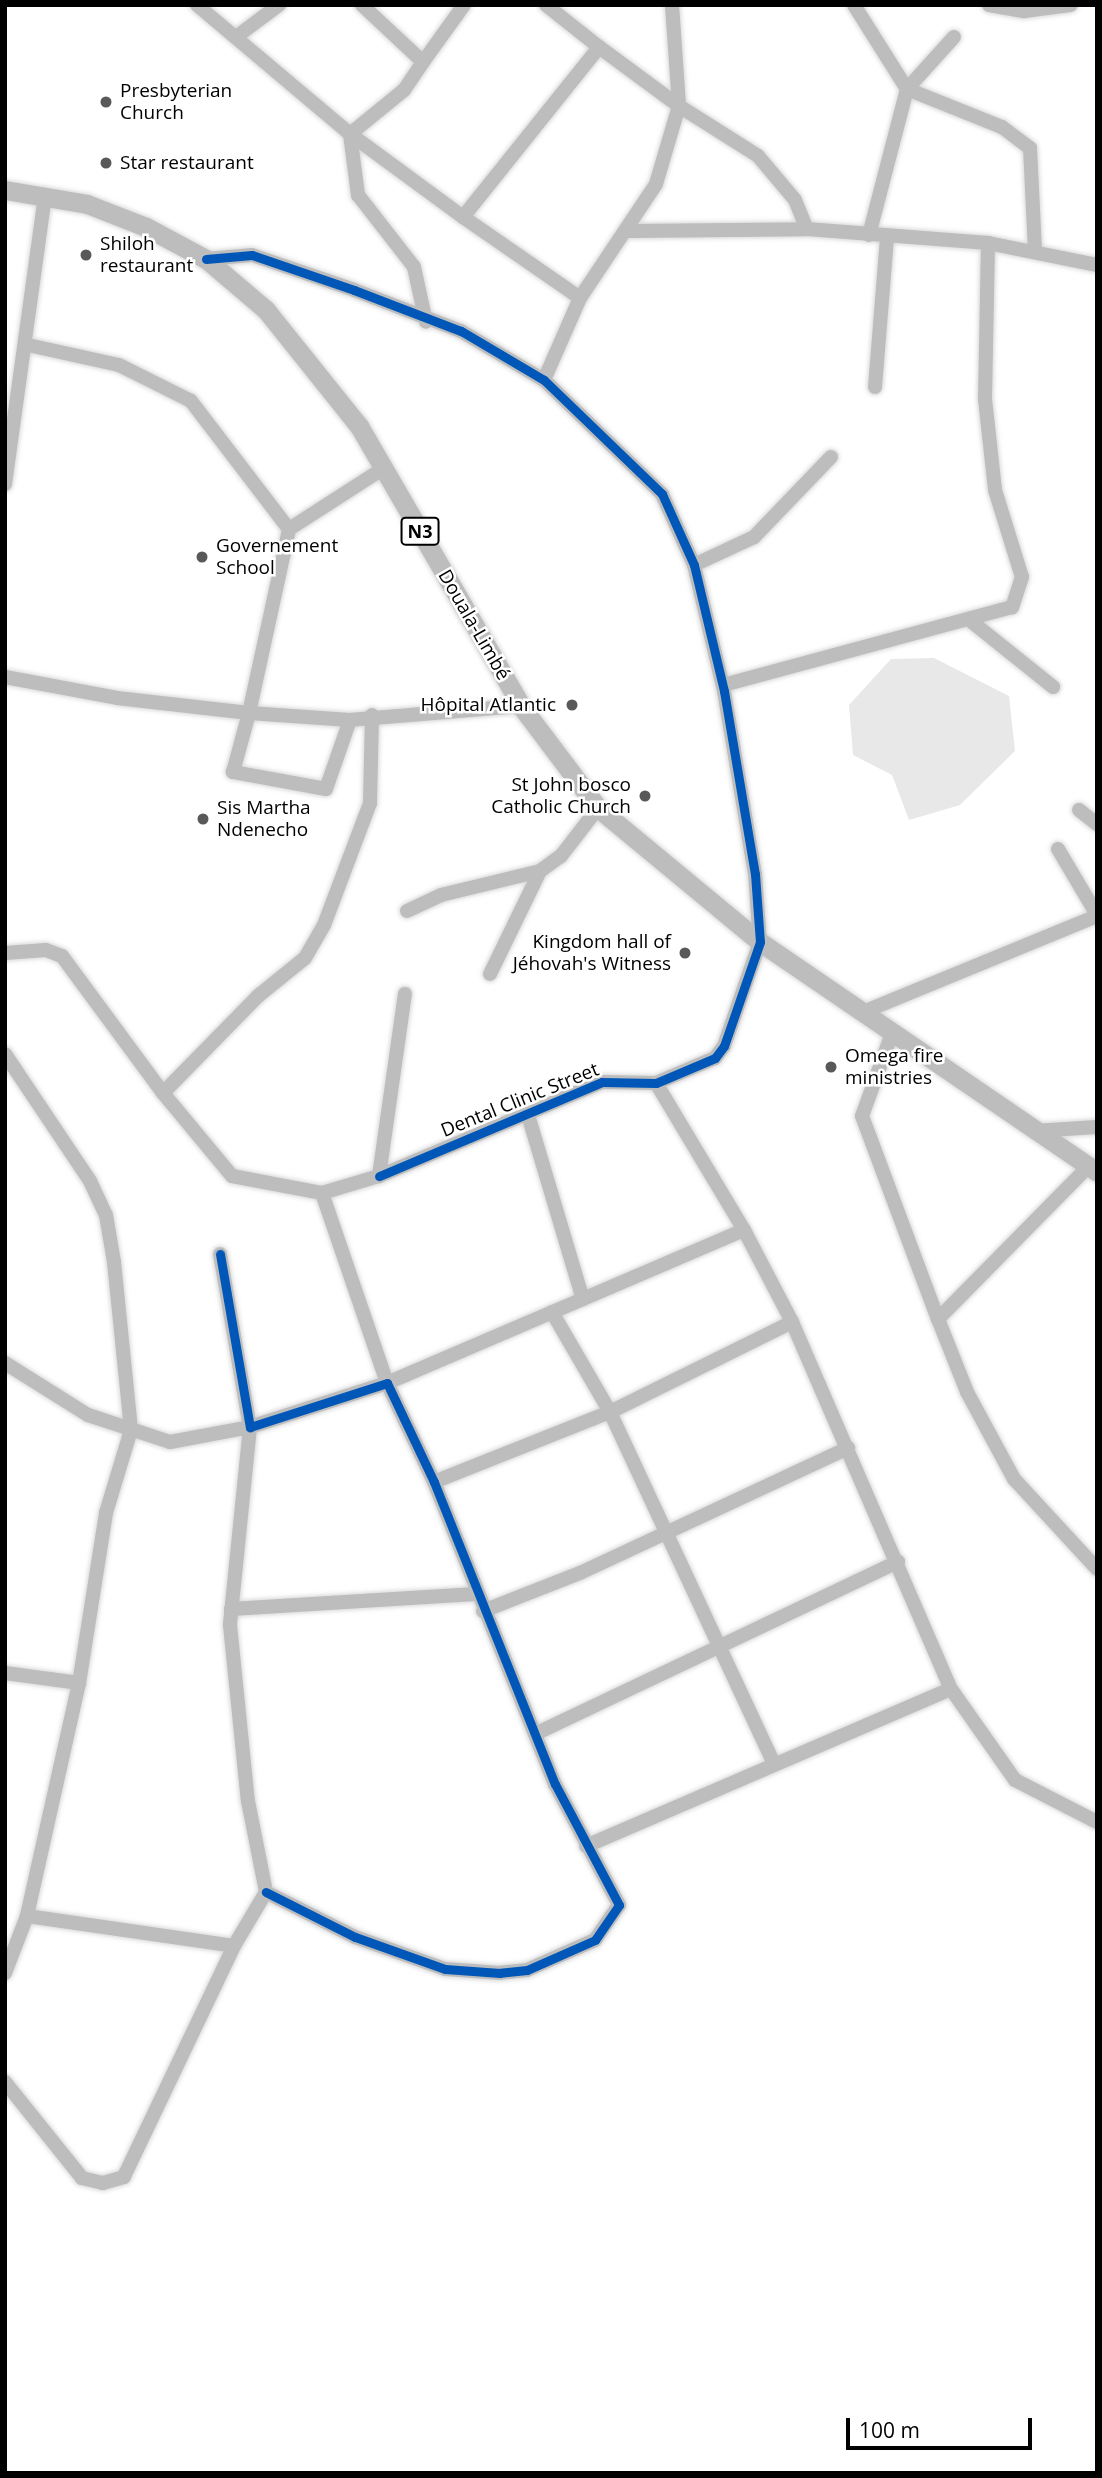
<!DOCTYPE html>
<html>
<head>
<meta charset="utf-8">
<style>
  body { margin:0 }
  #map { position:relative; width:1102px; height:2478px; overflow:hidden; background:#fff; font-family:"Open Sans",sans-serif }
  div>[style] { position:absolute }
  .green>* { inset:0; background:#e8e8e8 }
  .roads { filter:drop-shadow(0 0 2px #dbdbdb) drop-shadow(0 0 2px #dbdbdb) }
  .minor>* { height:14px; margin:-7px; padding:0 7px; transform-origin:7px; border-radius:7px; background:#bdbdbd }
  .highway>* { height:19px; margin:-9.5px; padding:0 9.5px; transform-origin:9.5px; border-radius:9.5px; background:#bdbdbd }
  .cycleway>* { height:9px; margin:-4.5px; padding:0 4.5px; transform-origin:4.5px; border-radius:4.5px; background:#0057b8 }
  .dots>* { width:19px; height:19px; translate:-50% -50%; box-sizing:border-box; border:4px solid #fff; border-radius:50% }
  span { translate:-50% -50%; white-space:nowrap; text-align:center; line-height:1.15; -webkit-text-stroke:5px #fff; paint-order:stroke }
  .shield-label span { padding:2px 5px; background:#fff; border:2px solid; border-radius:5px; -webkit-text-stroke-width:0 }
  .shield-label { font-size:18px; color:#000; font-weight:700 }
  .poi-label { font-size:19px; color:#000 }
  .left { translate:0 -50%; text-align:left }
  .right { translate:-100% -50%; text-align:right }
  .street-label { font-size:19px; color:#000 }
  .frame { position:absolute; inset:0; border:7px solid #000; pointer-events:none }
  .scale { position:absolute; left:846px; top:2418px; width:186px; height:32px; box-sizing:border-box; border:4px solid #000; border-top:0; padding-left:9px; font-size:21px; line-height:24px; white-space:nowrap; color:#000; -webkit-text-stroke:5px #fff; paint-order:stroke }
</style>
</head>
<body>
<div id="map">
  <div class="green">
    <i style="clip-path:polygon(934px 658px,1009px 696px,1015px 751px,960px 805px,909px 820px,892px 775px,853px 755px,849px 705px,891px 659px)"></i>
  </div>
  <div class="roads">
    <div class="minor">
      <i style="left:197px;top:5px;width:200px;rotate:40.1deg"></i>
      <i style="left:350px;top:134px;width:62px;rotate:82.5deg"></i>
      <i style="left:358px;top:195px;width:91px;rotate:52.1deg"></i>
      <i style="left:414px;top:267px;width:56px;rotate:77.7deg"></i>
      <i style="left:362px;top:5px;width:83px;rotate:43.1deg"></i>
      <i style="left:423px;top:62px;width:34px;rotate:124deg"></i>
      <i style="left:404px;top:90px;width:70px;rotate:140.8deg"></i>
      <i style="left:350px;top:134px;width:140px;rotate:36.3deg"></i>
      <i style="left:463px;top:217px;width:218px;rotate:-51.3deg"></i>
      <i style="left:599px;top:47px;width:99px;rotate:36.4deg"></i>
      <i style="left:546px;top:5px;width:68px;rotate:38.4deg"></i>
      <i style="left:672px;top:5px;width:101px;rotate:86deg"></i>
      <i style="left:854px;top:5px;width:99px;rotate:57.8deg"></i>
      <i style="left:907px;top:89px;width:70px;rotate:-47.9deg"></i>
      <i style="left:989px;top:5px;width:36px;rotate:10deg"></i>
      <i style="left:1024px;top:11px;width:47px;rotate:-7.3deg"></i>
      <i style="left:236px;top:37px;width:54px;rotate:-36.7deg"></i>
      <i style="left:423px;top:62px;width:70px;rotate:-54.3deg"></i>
      <i style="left:463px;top:217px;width:142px;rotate:34.7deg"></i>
      <i style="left:630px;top:231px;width:177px;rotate:-0.6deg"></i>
      <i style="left:807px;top:229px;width:182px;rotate:4.4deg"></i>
      <i style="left:988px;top:243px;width:156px;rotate:91.1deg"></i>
      <i style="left:985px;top:399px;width:92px;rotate:83.7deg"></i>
      <i style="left:995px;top:490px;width:91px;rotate:72.8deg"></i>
      <i style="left:1022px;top:577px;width:32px;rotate:108deg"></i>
      <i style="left:1012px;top:607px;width:299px;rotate:164.9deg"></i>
      <i style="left:869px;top:235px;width:151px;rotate:-75.4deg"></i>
      <i style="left:907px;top:89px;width:102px;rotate:21.8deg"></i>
      <i style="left:1002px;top:127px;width:35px;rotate:37deg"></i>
      <i style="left:1030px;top:148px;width:102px;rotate:87.2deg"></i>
      <i style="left:988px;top:243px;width:111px;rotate:11.4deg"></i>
      <i style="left:206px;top:259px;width:46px;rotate:-5deg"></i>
      <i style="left:252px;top:255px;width:108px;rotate:18.9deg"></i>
      <i style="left:354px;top:290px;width:115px;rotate:21deg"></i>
      <i style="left:461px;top:331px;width:96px;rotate:30.6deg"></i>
      <i style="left:544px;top:380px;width:164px;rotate:44deg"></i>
      <i style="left:662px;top:494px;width:78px;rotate:65.7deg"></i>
      <i style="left:694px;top:565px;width:130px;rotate:76.6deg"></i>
      <i style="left:724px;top:691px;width:186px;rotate:80.4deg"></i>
      <i style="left:755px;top:874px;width:68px;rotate:85.8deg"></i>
      <i style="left:760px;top:942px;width:110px;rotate:109.1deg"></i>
      <i style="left:724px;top:1046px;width:15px;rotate:127deg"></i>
      <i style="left:715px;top:1058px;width:64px;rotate:157deg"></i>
      <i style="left:656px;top:1083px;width:54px;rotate:-178.9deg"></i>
      <i style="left:602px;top:1082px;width:242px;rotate:157.1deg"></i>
      <i style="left:28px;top:345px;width:93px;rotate:12.4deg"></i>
      <i style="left:119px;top:365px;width:80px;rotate:26.6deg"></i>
      <i style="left:191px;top:401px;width:161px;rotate:52.6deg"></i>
      <i style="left:544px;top:380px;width:90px;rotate:-66.3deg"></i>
      <i style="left:580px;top:298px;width:137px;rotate:-56.3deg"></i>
      <i style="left:656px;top:184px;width:81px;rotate:-73.6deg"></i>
      <i style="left:679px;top:106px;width:93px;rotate:32.3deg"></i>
      <i style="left:758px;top:156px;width:57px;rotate:49.9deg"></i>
      <i style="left:795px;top:200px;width:31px;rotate:68deg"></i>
      <i style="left:875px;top:387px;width:150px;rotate:-85.4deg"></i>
      <i style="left:5px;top:484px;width:292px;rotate:-82.1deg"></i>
      <i style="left:694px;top:565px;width:66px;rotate:-25deg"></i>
      <i style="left:754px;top:537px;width:111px;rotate:-46.1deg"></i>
      <i style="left:972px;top:622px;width:104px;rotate:38.7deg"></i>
      <i style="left:5px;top:677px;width:114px;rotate:10.6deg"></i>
      <i style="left:117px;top:698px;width:133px;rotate:6.5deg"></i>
      <i style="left:249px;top:713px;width:188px;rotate:-77.7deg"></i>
      <i style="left:289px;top:529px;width:113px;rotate:-32.7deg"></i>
      <i style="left:350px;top:720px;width:73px;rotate:109.2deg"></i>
      <i style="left:326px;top:789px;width:95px;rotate:-169.6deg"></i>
      <i style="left:233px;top:772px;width:61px;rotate:-74.8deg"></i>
      <i style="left:249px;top:713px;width:101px;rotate:4deg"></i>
      <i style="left:350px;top:720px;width:172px;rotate:-4.7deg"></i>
      <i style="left:1079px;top:810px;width:23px;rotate:38deg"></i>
      <i style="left:1058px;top:849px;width:77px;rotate:59.4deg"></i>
      <i style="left:407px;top:911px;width:38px;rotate:-25deg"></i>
      <i style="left:441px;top:895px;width:102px;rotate:-13.6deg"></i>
      <i style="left:5px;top:953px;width:41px;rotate:-4.2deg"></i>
      <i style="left:46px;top:950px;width:17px;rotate:21deg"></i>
      <i style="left:62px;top:956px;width:170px;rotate:53.6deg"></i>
      <i style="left:163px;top:1093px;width:136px;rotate:-45.6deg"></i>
      <i style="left:258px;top:996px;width:60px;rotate:-39deg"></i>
      <i style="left:305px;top:958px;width:38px;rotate:-60deg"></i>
      <i style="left:324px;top:925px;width:130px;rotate:-69.3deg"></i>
      <i style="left:370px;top:803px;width:88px;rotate:-88.7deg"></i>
      <i style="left:490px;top:974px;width:114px;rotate:-64.1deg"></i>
      <i style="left:540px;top:871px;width:26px;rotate:-36deg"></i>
      <i style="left:561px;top:856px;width:61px;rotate:-52.4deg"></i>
      <i style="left:863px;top:1012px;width:253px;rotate:-22.3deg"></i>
      <i style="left:891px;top:1036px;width:85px;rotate:109.9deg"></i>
      <i style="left:862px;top:1116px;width:217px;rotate:69.5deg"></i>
      <i style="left:938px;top:1319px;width:79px;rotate:68.3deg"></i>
      <i style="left:967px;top:1392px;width:99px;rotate:61.6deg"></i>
      <i style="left:1014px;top:1479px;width:122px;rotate:47.3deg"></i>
      <i style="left:5px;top:1054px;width:153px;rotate:56.2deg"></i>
      <i style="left:90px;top:1181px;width:38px;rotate:65deg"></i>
      <i style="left:106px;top:1215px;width:48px;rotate:80.3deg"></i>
      <i style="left:114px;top:1262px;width:169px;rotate:84.2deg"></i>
      <i style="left:131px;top:1430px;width:87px;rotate:106.8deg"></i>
      <i style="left:106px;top:1513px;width:172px;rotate:99deg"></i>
      <i style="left:163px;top:1093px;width:108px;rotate:50.3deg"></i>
      <i style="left:232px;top:1176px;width:92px;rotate:10.7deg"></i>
      <i style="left:322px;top:1193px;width:59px;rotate:-16.6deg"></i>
      <i style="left:379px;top:1176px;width:184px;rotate:-81.9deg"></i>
      <i style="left:528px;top:1115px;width:192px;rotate:73.4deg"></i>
      <i style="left:1034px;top:1131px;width:63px;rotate:-3.6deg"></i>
      <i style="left:322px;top:1193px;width:201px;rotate:71.1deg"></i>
      <i style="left:387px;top:1383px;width:388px;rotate:-23.2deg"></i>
      <i style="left:744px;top:1230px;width:171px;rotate:-120.9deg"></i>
      <i style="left:744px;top:1230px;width:104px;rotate:62.4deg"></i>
      <i style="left:792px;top:1322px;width:400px;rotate:66.6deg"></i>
      <i style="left:951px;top:1689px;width:111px;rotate:54.9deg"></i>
      <i style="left:1015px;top:1780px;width:92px;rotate:27.1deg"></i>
      <i style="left:220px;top:1254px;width:176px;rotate:80.2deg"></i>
      <i style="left:250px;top:1427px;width:144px;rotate:-17.8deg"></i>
      <i style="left:387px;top:1383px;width:110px;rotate:64.6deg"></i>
      <i style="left:434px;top:1482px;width:325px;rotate:68.2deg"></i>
      <i style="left:555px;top:1784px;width:137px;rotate:62.1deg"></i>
      <i style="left:619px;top:1905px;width:42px;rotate:124.4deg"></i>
      <i style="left:595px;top:1940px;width:74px;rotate:156.2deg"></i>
      <i style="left:527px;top:1970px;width:27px;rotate:174deg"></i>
      <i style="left:500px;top:1973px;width:55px;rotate:-175.8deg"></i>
      <i style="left:445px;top:1969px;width:96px;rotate:-160.4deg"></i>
      <i style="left:355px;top:1937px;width:100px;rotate:-153.2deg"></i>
      <i style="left:552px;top:1312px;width:116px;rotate:59.9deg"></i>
      <i style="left:610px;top:1412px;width:386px;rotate:65deg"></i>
      <i style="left:938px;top:1319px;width:214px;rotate:-45.4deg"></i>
      <i style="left:5px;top:1363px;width:98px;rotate:32.1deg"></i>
      <i style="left:88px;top:1415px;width:86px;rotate:18.2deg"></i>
      <i style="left:170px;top:1442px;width:81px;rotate:-10.6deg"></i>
      <i style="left:250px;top:1427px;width:199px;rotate:95.8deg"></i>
      <i style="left:230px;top:1625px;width:177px;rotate:84.2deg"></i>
      <i style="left:248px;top:1801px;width:93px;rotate:78.8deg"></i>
      <i style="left:266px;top:1892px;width:63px;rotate:120.7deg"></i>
      <i style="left:234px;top:1946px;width:256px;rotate:115.5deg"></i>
      <i style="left:124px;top:2177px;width:22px;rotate:164deg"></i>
      <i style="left:103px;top:2183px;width:22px;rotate:-167deg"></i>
      <i style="left:82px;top:2178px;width:123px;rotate:-128.7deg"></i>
      <i style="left:434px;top:1482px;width:189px;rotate:-21.7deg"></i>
      <i style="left:610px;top:1412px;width:203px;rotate:-26.3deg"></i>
      <i style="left:231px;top:1609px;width:245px;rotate:-3.5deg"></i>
      <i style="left:483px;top:1611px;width:104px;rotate:-21.4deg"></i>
      <i style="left:580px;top:1573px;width:296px;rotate:-25deg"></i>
      <i style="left:5px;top:1673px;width:75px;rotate:7.7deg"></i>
      <i style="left:79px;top:1683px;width:239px;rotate:102.6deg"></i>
      <i style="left:27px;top:1916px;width:209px;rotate:8.2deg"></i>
      <i style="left:535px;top:1734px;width:402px;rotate:-25.4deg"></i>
      <i style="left:586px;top:1846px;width:397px;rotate:-23.3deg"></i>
      <i style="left:5px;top:1973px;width:61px;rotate:-68.9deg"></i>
    </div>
    <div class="highway">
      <i style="left:5px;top:190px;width:83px;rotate:9.7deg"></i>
      <i style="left:87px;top:204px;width:63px;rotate:21.3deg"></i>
      <i style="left:146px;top:227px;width:68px;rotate:28.1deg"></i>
      <i style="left:206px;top:259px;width:79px;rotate:40.4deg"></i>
      <i style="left:266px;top:310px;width:149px;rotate:51.3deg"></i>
      <i style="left:359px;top:426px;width:323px;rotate:59.9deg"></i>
      <i style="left:521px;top:706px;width:128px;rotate:53deg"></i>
      <i style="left:598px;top:808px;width:210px;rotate:39.6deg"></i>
      <i style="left:760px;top:942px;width:408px;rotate:34.3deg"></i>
    </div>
  </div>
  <div class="cycleway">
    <i style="left:206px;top:259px;width:46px;rotate:-5deg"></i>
    <i style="left:252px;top:255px;width:108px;rotate:18.9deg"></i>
    <i style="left:354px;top:290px;width:115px;rotate:21deg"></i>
    <i style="left:461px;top:331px;width:96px;rotate:30.6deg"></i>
    <i style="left:544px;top:380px;width:164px;rotate:44deg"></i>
    <i style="left:662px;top:494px;width:78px;rotate:65.7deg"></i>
    <i style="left:694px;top:565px;width:130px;rotate:76.6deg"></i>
    <i style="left:724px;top:691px;width:186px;rotate:80.4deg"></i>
    <i style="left:755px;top:874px;width:68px;rotate:85.8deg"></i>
    <i style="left:760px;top:942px;width:110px;rotate:109.1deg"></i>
    <i style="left:724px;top:1046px;width:15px;rotate:127deg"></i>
    <i style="left:715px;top:1058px;width:64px;rotate:157deg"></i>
    <i style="left:656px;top:1083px;width:54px;rotate:-178.9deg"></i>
    <i style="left:602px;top:1082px;width:242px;rotate:157.1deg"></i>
    <i style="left:220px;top:1254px;width:176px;rotate:80.2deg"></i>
    <i style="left:250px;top:1427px;width:144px;rotate:-17.8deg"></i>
    <i style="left:387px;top:1383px;width:110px;rotate:64.6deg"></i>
    <i style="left:434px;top:1482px;width:325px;rotate:68.2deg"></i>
    <i style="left:555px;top:1784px;width:137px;rotate:62.1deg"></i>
    <i style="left:619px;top:1905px;width:42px;rotate:124.4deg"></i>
    <i style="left:595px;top:1940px;width:74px;rotate:156.2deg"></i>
    <i style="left:527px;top:1970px;width:27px;rotate:174deg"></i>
    <i style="left:500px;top:1973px;width:55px;rotate:-175.8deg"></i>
    <i style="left:445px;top:1969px;width:96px;rotate:-160.4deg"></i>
    <i style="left:355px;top:1937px;width:100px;rotate:-153.2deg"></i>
  </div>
  <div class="dots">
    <i style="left:106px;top:102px;background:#595959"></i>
    <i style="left:106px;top:163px;background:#595959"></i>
    <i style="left:86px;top:255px;background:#595959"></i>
    <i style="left:202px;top:557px;background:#595959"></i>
    <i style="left:572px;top:705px;background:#595959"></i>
    <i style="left:645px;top:796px;background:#595959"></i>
    <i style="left:203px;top:819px;background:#595959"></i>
    <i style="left:685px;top:953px;background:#595959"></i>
    <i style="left:831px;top:1067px;background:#595959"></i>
  </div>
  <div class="shield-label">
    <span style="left:420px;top:531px">N3</span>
  </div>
  <div class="poi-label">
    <span class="left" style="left:120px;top:102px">Presbyterian<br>Church</span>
    <span class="left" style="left:120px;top:163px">Star restaurant</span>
    <span class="left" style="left:100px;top:255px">Shiloh<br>restaurant</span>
    <span class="left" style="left:216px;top:557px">Governement<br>School</span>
    <span class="right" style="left:556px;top:705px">Hôpital Atlantic</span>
    <span class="right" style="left:631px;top:796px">St John bosco<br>Catholic Church</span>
    <span class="left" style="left:217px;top:819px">Sis Martha<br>Ndenecho</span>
    <span class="right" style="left:671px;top:953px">Kingdom hall of<br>Jéhovah's Witness</span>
    <span class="left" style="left:845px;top:1067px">Omega fire<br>ministries</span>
  </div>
  <div class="street-label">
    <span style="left:474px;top:625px;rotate:60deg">Douala-Limbé</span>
    <span style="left:520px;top:1100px;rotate:-22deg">Dental Clinic Street</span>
  </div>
  <div class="frame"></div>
  <div class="scale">100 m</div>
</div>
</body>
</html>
